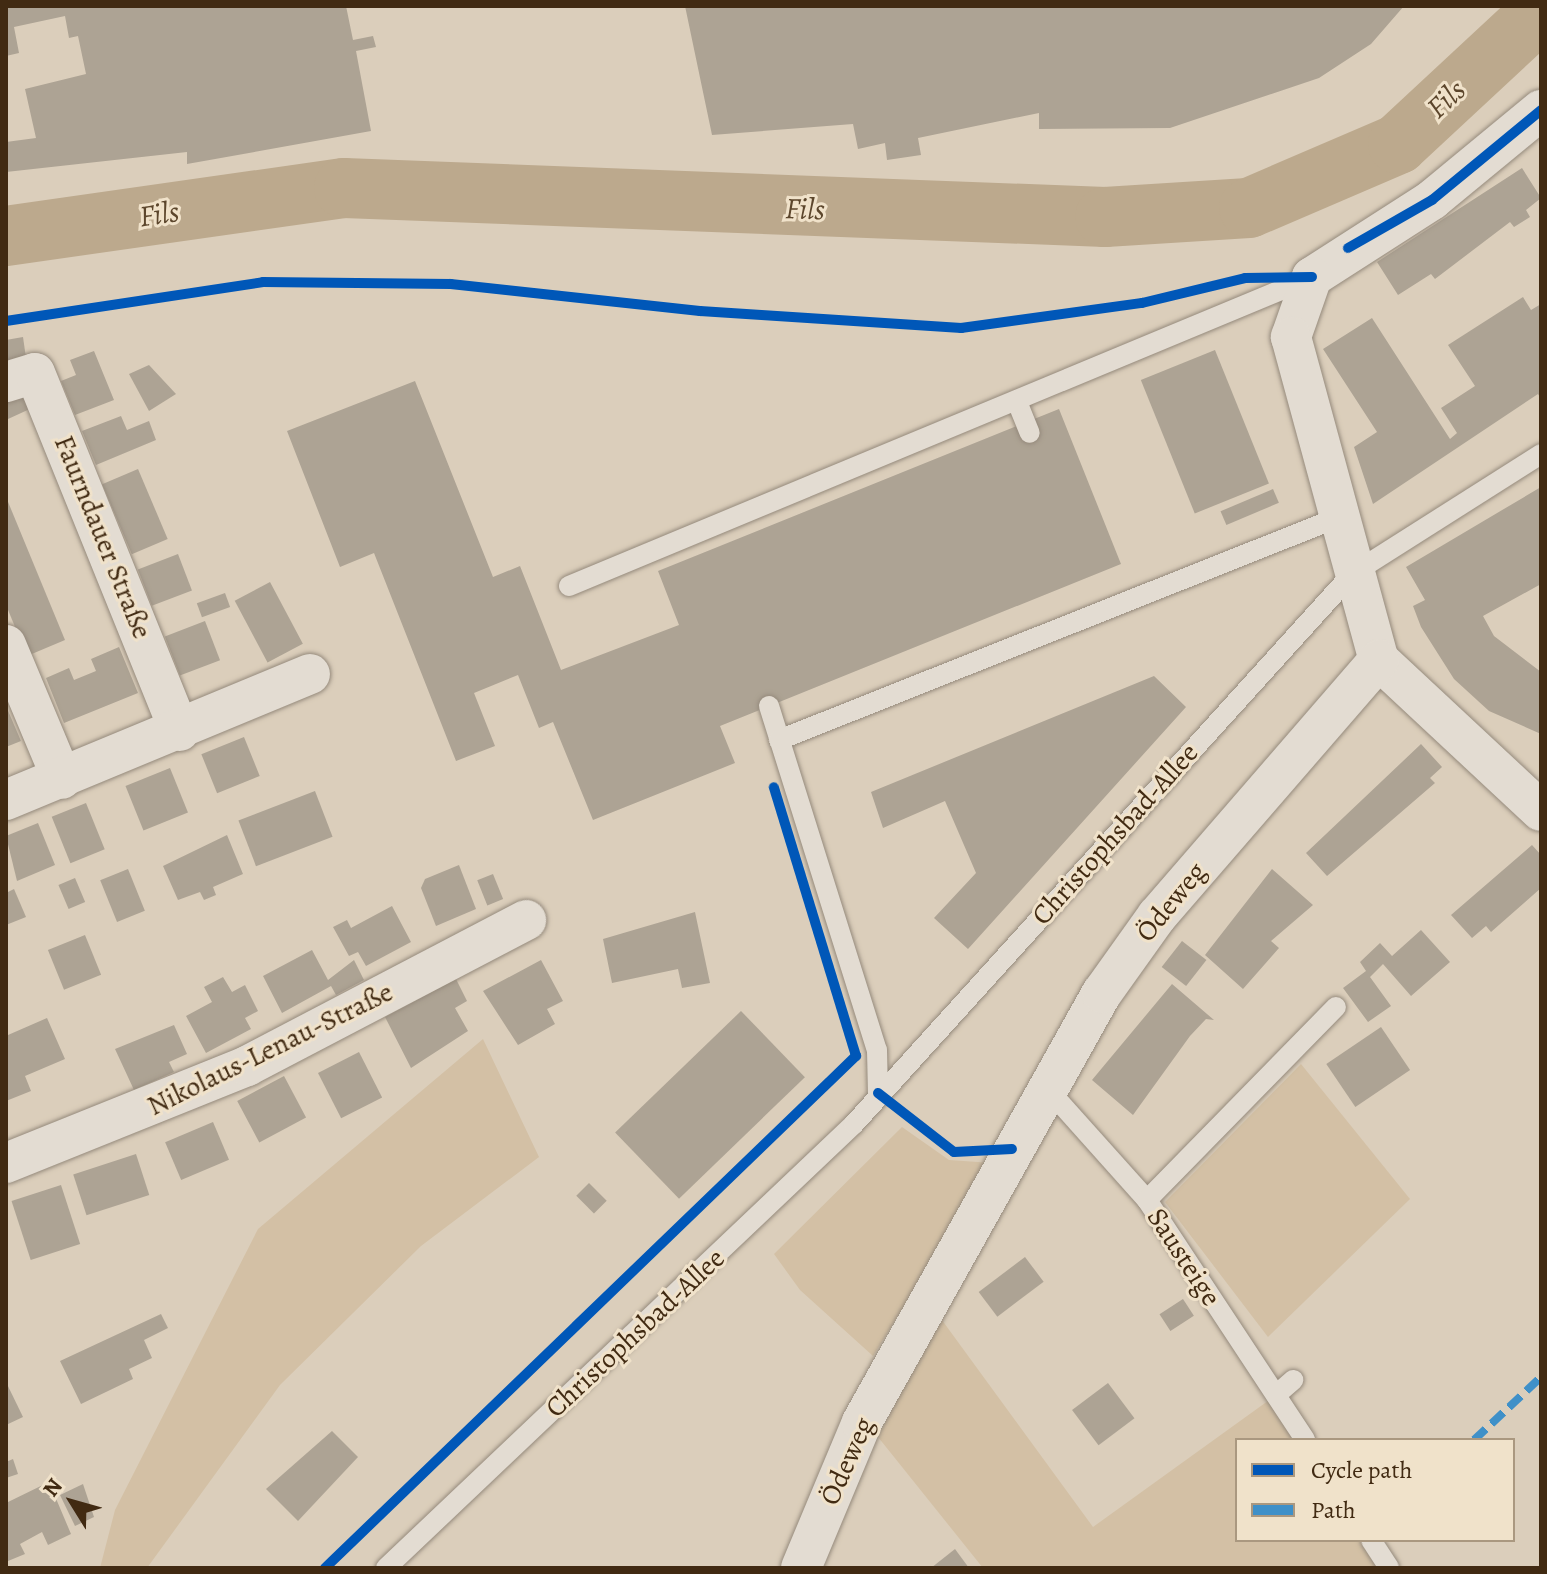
<!DOCTYPE html>
<html>
<head>
<meta charset="utf-8">
<style>
  body { margin:0 }
  #map { position:relative; width:1547px; height:1574px; overflow:hidden; background:#dbcebb; font-family:Alegreya,serif }
  div>[style] { position:absolute }
  .green>* { inset:0; background:#d3c0a5 }
  .river>* { height:60px; margin:-30px; padding:0 30px; transform-origin:30px; border-radius:30px; background:#bca98d }
  .building>* { inset:0; background:#ada394; transform-origin:0 0 }
  .roads { filter:drop-shadow(0 0 2px #958a7c) drop-shadow(0 0 2px #958a7c) }
  .service>* { height:20px; margin:-10px; padding:0 10px; transform-origin:10px; border-radius:10px; background:#e3dcd2 }
  .minor>* { height:40px; margin:-20px; padding:0 20px; transform-origin:20px; border-radius:20px; background:#e3dcd2 }
  .quiet>* { height:8px; margin-top:-4px; transform-origin:0; background:repeating-linear-gradient(90deg,#3f90c8 0 16px,transparent 0 24px) }
  .cycleway>* { height:10px; margin:-5px; padding:0 5px; transform-origin:5px; border-radius:5px; background:#0057b8 }
  span { translate:-50% -50%; white-space:nowrap; text-align:center; line-height:1.15; -webkit-text-stroke:6px #f0e2ca; paint-order:stroke }
  .street-label { font-size:28px; color:#412a12 }
  .water-label { font-size:30px; color:#5c462c; font-style:italic }
  .frame { position:absolute; inset:0; border:8px solid #412a12; pointer-events:none }
  .legend { position:absolute; left:1235px; top:1438px; width:280px; height:104px; box-sizing:border-box; background:#f0e2ca; border:2px solid #aa9880; margin:0; padding:10px 14px; list-style:none; font-size:24px; color:#412a12 }
  .legend li { display:flex; align-items:center; gap:16px; height:40px }
  .legend b { width:40px; border:2px solid #aa9880 }
  .north { position:absolute; left:32px; top:1462px; width:80px; height:80px; -webkit-text-stroke:6px #f0e2ca; paint-order:stroke; rotate:307deg; font-size:22px; font-weight:700; line-height:32px; text-align:center; color:#412a12 }
  .north::after { content:''; display:block; margin:auto; width:28px; height:36px; background:#412a12; clip-path:polygon(50% 0,100% 100%,50% 72%,0 100%) }
</style>
</head>
<body>
<div id="map">
  <div class="green">
    <i style="clip-path:polygon(483px 1039px,539px 1157px,421px 1246px,280px 1385px,147px 1568px,100px 1568px,115px 1510px,258px 1229px)"></i>
    <i style="clip-path:polygon(1301px 1064px,1410px 1199px,1268px 1337px,1165px 1202px)"></i>
    <i style="clip-path:polygon(902px 1127px,949px 1160px,992px 1163px,873px 1356px,800px 1290px,774px 1254px)"></i>
    <i style="clip-path:polygon(939px 1316px,1093px 1527px,1276px 1395px,1305px 1440px,1237px 1440px,1237px 1540px,1371px 1540px,1389px 1568px,983px 1568px,878px 1437px)"></i>
  </div>
  <div class="river">
    <i style="left:6px;top:236px;width:341px;rotate:-8.1deg"></i>
    <i style="left:344px;top:188px;width:762px;rotate:2.18deg"></i>
    <i style="left:1105px;top:217px;width:144px;rotate:-3.6deg"></i>
    <i style="left:1249px;top:208px;width:162px;rotate:-23.2deg"></i>
    <i style="left:1398px;top:144px;width:195px;rotate:-42.9deg"></i>
  </div>
  <div class="building">
    <i style="clip-path:polygon(6px 6px,346px 6px,353px 40px,373px 36px,376px 47px,356px 51px,371px 131px,187px 164px,187px 152px,6px 172px,6px 142px,36px 138px,25px 89px,86px 74px,78px 36px,69px 38px,65px 16px,14px 27px,19px 53px,6px 56px)"></i>
    <i style="clip-path:polygon(685px 6px,1404px 6px,1371px 44px,1319px 78px,1170px 128px,1039px 129px,1039px 113px,918px 138px,921px 155px,887px 160px,885px 143px,858px 149px,853px 124px,712px 135px)"></i>
    <i style="clip-path:polygon(1522px 168px,1541px 198px,1526px 210px,1530px 217px,1514px 227px,1510px 222px,1435px 279px,1431px 274px,1398px 295px,1377px 262px)"></i>
    <i style="clip-path:polygon(1523px 297px,1531px 310px,1541px 304px,1541px 399px,1538px 394px,1373px 504px,1354px 447px,1377px 432px,1323px 349px,1372px 318px,1450px 439px,1457px 433px,1441px 408px,1475px 386px,1448px 345px)"></i>
    <i style="clip-path:polygon(23px 337px,27px 365px,6px 369px,6px 340px)"></i>
    <i style="left:1215px;top:350px;width:144px;height:80px;rotate:68deg"></i>
    <i style="clip-path:polygon(94px 351px,114px 400px,75px 415px,61px 381px,76px 375px,70px 360px)"></i>
    <i style="clip-path:polygon(149px 365px,176px 394px,149px 411px,129px 374px)"></i>
    <i style="clip-path:polygon(415px 381px,493px 577px,520px 566px,561px 670px,679px 625px,658px 571px,1059px 409px,1121px 564px,720px 726px,735px 763px,593px 820px,553px 722px,539px 728px,518px 675px,474px 693px,495px 746px,456px 761px,374px 553px,340px 567px,287px 431px)"></i>
    <i style="clip-path:polygon(26px 394px,32px 408px,8px 419px,6px 403px)"></i>
    <i style="clip-path:polygon(121px 416px,127px 430px,149px 421px,156px 440px,96px 465px,82px 431px)"></i>
    <i style="left:138px;top:469px;width:76px;height:39px;rotate:67deg"></i>
    <i style="clip-path:polygon(1541px 487px,1541px 584px,1483px 616px,1494px 636px,1541px 672px,1541px 734px,1489px 711px,1454px 679px,1421px 627px,1413px 606px,1425px 600px,1406px 567px)"></i>
    <i style="left:1273px;top:489px;width:15px;height:57px;rotate:67deg"></i>
    <i style="clip-path:polygon(6px 497px,65px 640px,27px 656px,6px 605px)"></i>
    <i style="left:178px;top:554px;width:39px;height:43px;rotate:69deg"></i>
    <i style="left:270px;top:582px;width:70px;height:40px;rotate:62deg"></i>
    <i style="left:225px;top:593px;width:15px;height:30px;rotate:70deg"></i>
    <i style="left:205px;top:621px;width:42px;height:43px;rotate:69deg"></i>
    <i style="clip-path:polygon(119px 647px,138px 693px,64px 723px,46px 678px,69px 668px,74px 680px,96px 671px,91px 659px)"></i>
    <i style="clip-path:polygon(1154px 676px,1186px 707px,968px 949px,934px 918px,976px 873px,945px 801px,883px 828px,871px 792px)"></i>
    <i style="clip-path:polygon(6px 706px,21px 741px,6px 747px)"></i>
    <i style="left:244px;top:737px;width:42px;height:46px;rotate:68deg"></i>
    <i style="clip-path:polygon(1421px 744px,1442px 767px,1430px 778px,1435px 783px,1327px 876px,1306px 853px)"></i>
    <i style="left:170px;top:768px;width:48px;height:48px;rotate:68deg"></i>
    <i style="left:315px;top:791px;width:49px;height:82px;rotate:69deg"></i>
    <i style="left:86px;top:803px;width:50px;height:37px;rotate:68deg"></i>
    <i style="clip-path:polygon(38px 823px,55px 865px,17px 881px,6px 836px)"></i>
    <i style="clip-path:polygon(227px 835px,243px 874px,213px 887px,216px 895px,204px 900px,200px 892px,178px 900px,163px 866px)"></i>
    <i style="clip-path:polygon(1532px 845px,1541px 855px,1541px 888px,1491px 932px,1486px 926px,1472px 938px,1451px 915px)"></i>
    <i style="clip-path:polygon(459px 865px,476px 909px,436px 926px,421px 888px,425px 879px)"></i>
    <i style="left:128px;top:869px;width:45px;height:30px;rotate:68deg"></i>
    <i style="clip-path:polygon(1272px 869px,1313px 905px,1271px 941px,1279px 948px,1243px 989px,1205px 955px)"></i>
    <i style="left:493px;top:874px;width:27px;height:17px;rotate:68deg"></i>
    <i style="left:75px;top:878px;width:26px;height:18px;rotate:67deg"></i>
    <i style="clip-path:polygon(14px 889px,26px 917px,6px 925px,6px 893px)"></i>
    <i style="clip-path:polygon(392px 906px,411px 942px,366px 966px,358px 952px,349px 956px,333px 927px,347px 920px,351px 928px)"></i>
    <i style="clip-path:polygon(695px 912px,710px 983px,682px 988px,678px 969px,612px 983px,603px 939px)"></i>
    <i style="clip-path:polygon(1421px 930px,1450px 962px,1411px 996px,1383px 964px,1370px 977px,1391px 1006px,1368px 1022px,1343px 988px,1366px 971px,1360px 962px,1380px 943px,1392px 956px)"></i>
    <i style="left:85px;top:935px;width:43px;height:40px;rotate:68deg"></i>
    <i style="left:1182px;top:941px;width:31px;height:33px;rotate:38deg"></i>
    <i style="clip-path:polygon(312px 950px,328px 980px,354px 960px,364px 980px,336px 995px,331px 986px,282px 1013px,263px 976px)"></i>
    <i style="clip-path:polygon(541px 960px,563px 1001px,547px 1009px,555px 1024px,518px 1045px,483px 991px)"></i>
    <i style="clip-path:polygon(223px 977px,232px 992px,245px 985px,258px 1011px,245px 1018px,251px 1029px,206px 1053px,186px 1016px,212px 1002px,204px 987px)"></i>
    <i style="clip-path:polygon(456px 979px,467px 1001px,455px 1008px,468px 1031px,411px 1068px,385px 1017px)"></i>
    <i style="clip-path:polygon(1172px 984px,1214px 1020px,1206px 1019px,1190px 1036px,1133px 1115px,1092px 1080px)"></i>
    <i style="left:741px;top:1011px;width:92px;height:175px;rotate:46deg"></i>
    <i style="clip-path:polygon(47px 1018px,65px 1059px,25px 1076px,31px 1091px,6px 1101px,8px 1035px)"></i>
    <i style="clip-path:polygon(174px 1025px,187px 1054px,169px 1062px,174px 1072px,134px 1090px,115px 1049px)"></i>
    <i style="left:1381px;top:1027px;width:52px;height:66px;rotate:56deg"></i>
    <i style="left:359px;top:1052px;width:51px;height:46px;rotate:63deg"></i>
    <i style="left:284px;top:1076px;width:47px;height:53px;rotate:62deg"></i>
    <i style="left:213px;top:1122px;width:41px;height:52px;rotate:67deg"></i>
    <i style="left:136px;top:1154px;width:43px;height:66px;rotate:72deg"></i>
    <i style="left:589px;top:1183px;width:25px;height:18px;rotate:45deg"></i>
    <i style="left:61px;top:1185px;width:62px;height:52px;rotate:72deg"></i>
    <i style="left:1025px;top:1257px;width:31px;height:58px;rotate:53deg"></i>
    <i style="left:1183px;top:1299px;width:20px;height:28px;rotate:57deg"></i>
    <i style="clip-path:polygon(161px 1314px,168px 1328px,144px 1340px,152px 1358px,129px 1369px,133px 1379px,81px 1404px,60px 1361px)"></i>
    <i style="clip-path:polygon(6px 1382px,23px 1417px,6px 1425px)"></i>
    <i style="left:1108px;top:1383px;width:44px;height:45px;rotate:53deg"></i>
    <i style="clip-path:polygon(332px 1431px,358px 1457px,298px 1521px,266px 1489px)"></i>
    <i style="clip-path:polygon(13px 1459px,18px 1474px,6px 1478px,6px 1462px)"></i>
    <i style="clip-path:polygon(49px 1482px,71px 1534px,48px 1545px,42px 1532px,20px 1544px,25px 1554px,8px 1561px,6px 1503px)"></i>
    <i style="clip-path:polygon(83px 1484px,94px 1517px,75px 1526px,60px 1495px)"></i>
    <i style="clip-path:polygon(955px 1549px,969px 1568px,931px 1568px)"></i>
  </div>
  <div class="roads">
    <div class="service">
      <i style="left:1018px;top:404px;width:31px;rotate:68deg"></i>
      <i style="left:569px;top:586px;width:805px;rotate:-22.58deg"></i>
      <i style="left:769px;top:706px;width:361px;rotate:72.6deg"></i>
      <i style="left:877px;top:1050px;width:43px;rotate:88.7deg"></i>
      <i style="left:779px;top:740px;width:603px;rotate:-21.71deg"></i>
      <i style="left:1046px;top:1087px;width:152px;rotate:48.2deg"></i>
      <i style="left:1147px;top:1200px;width:287px;rotate:56.6deg"></i>
      <i style="left:1147px;top:1200px;width:270px;rotate:-45.6deg"></i>
      <i style="left:1276px;top:1395px;width:23px;rotate:-41deg"></i>
      <i style="left:1371px;top:1540px;width:33px;rotate:57deg"></i>
      <i style="left:386px;top:1568px;width:645px;rotate:-43.49deg"></i>
      <i style="left:854px;top:1124px;width:742px;rotate:-47.84deg"></i>
      <i style="left:1352px;top:574px;width:224px;rotate:-32.4deg"></i>
    </div>
    <div class="minor">
      <i style="left:1541px;top:110px;width:141px;rotate:140.5deg"></i>
      <i style="left:1432px;top:200px;width:143px;rotate:147.3deg"></i>
      <i style="left:1312px;top:277px;width:64px;rotate:109.3deg"></i>
      <i style="left:1291px;top:337px;width:335px;rotate:74.8deg"></i>
      <i style="left:1379px;top:660px;width:221px;rotate:43deg"></i>
      <i style="left:6px;top:382px;width:30px;rotate:-17deg"></i>
      <i style="left:35px;top:373px;width:386px;rotate:68deg"></i>
      <i style="left:6px;top:645px;width:145px;rotate:67.3deg"></i>
      <i style="left:6px;top:800px;width:329px;rotate:-22.5deg"></i>
      <i style="left:6px;top:1163px;width:260px;rotate:-21.9deg"></i>
      <i style="left:247px;top:1066px;width:315px;rotate:-27.6deg"></i>
      <i style="left:801px;top:1568px;width:158px;rotate:-67.3deg"></i>
      <i style="left:862px;top:1422px;width:492px;rotate:-60.8deg"></i>
      <i style="left:1102px;top:993px;width:95px;rotate:-54.5deg"></i>
      <i style="left:1157px;top:916px;width:339px;rotate:-49.1deg"></i>
    </div>
  </div>
  <div class="quiet">
    <i style="left:1474px;top:1440px;width:92px;rotate:-43.2deg"></i>
  </div>
  <div class="cycleway">
    <i style="left:1348px;top:248px;width:97px;rotate:-29.7deg"></i>
    <i style="left:1432px;top:200px;width:141px;rotate:-39.5deg"></i>
    <i style="left:6px;top:321px;width:260px;rotate:-8.6deg"></i>
    <i style="left:263px;top:282px;width:188px;rotate:0.6deg"></i>
    <i style="left:451px;top:284px;width:250px;rotate:6.2deg"></i>
    <i style="left:700px;top:311px;width:262px;rotate:3.7deg"></i>
    <i style="left:961px;top:328px;width:183px;rotate:-7.9deg"></i>
    <i style="left:1142px;top:303px;width:106px;rotate:-13.6deg"></i>
    <i style="left:1245px;top:278px;width:67px;rotate:-0.9deg"></i>
    <i style="left:878px;top:1093px;width:96px;rotate:37.8deg"></i>
    <i style="left:954px;top:1152px;width:58px;rotate:-3deg"></i>
    <i style="left:325px;top:1568px;width:738px;rotate:-43.96deg"></i>
    <i style="left:856px;top:1056px;width:281px;rotate:-107deg"></i>
  </div>
  <div class="street-label">
    <span style="left:103px;top:537px;rotate:68deg">Faurndauer Straße</span>
    <span style="left:1115px;top:834px;rotate:-48deg">Christophsbad-Allee</span>
    <span style="left:1171px;top:902px;rotate:-51deg">Ödeweg</span>
    <span style="left:270px;top:1049px;rotate:-26deg">Nikolaus-Lenau-Straße</span>
    <span style="left:1184px;top:1257px;rotate:57deg">Sausteige</span>
    <span style="left:635px;top:1333px;rotate:-43deg">Christophsbad-Allee</span>
    <span style="left:847px;top:1461px;rotate:-66deg">Ödeweg</span>
  </div>
  <div class="water-label">
    <span style="left:1446px;top:99px;rotate:-43deg">Fils</span>
    <span style="left:805px;top:209px;rotate:2deg">Fils</span>
    <span style="left:159px;top:214px;rotate:-8deg">Fils</span>
  </div>
  <div class="frame"></div>
  <ul class="legend">
  <li><b style="height:10px;background:#0057b8"></b>Cycle path</li>
  <li><b style="height:10px;background:#3f90c8"></b>Path</li>
  </ul>
  <div class="north">N</div>
</div>
</body>
</html>
